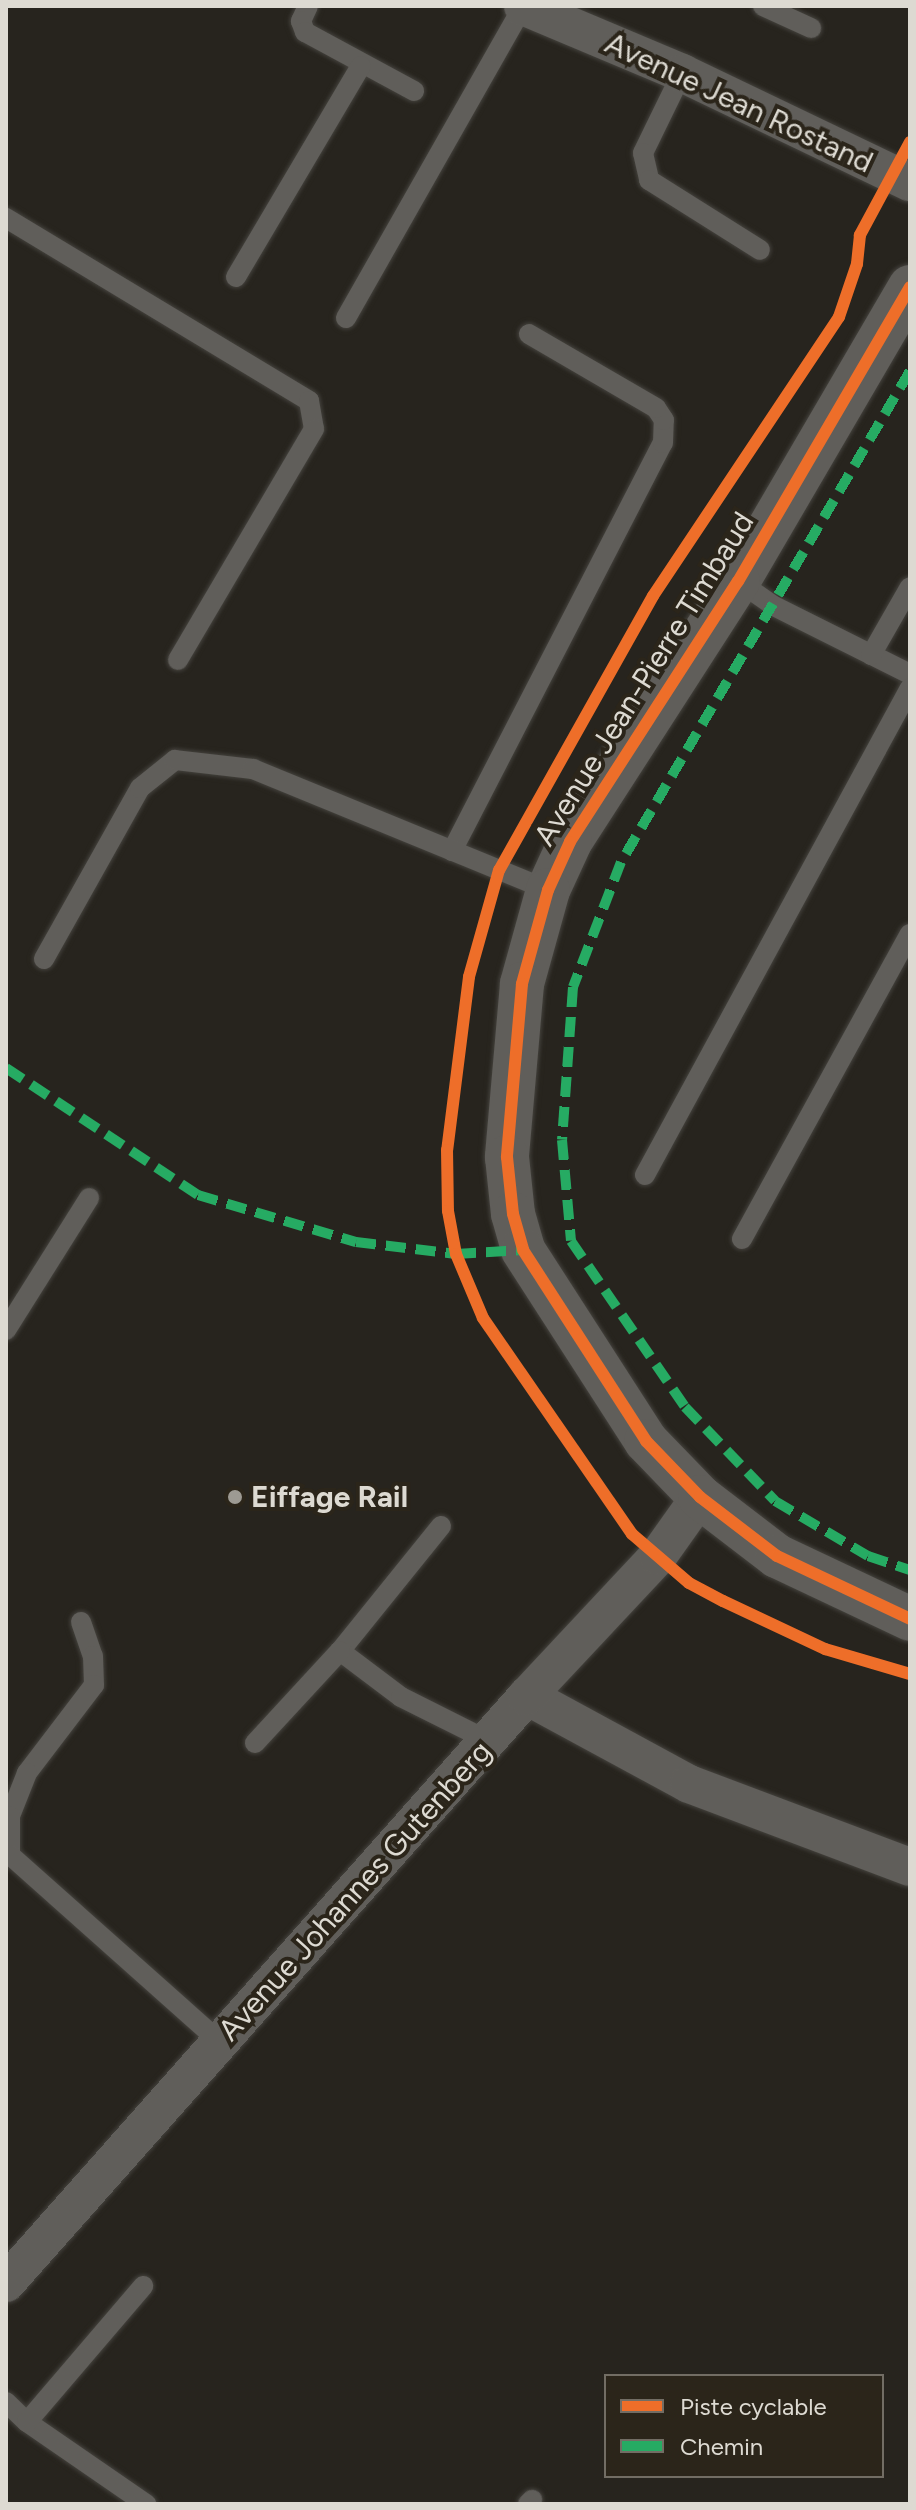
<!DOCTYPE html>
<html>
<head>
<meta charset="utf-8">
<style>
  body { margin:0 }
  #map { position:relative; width:916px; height:2510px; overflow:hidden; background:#27241e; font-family:Figtree,sans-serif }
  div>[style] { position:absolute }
  .roads { filter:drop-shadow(0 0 2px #44423d) drop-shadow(0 0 2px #44423d) }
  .lane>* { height:20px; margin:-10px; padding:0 10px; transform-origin:10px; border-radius:10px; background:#605e5a }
  .street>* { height:38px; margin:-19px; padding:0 19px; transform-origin:19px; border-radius:19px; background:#605e5a }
  .secondary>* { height:44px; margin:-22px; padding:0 22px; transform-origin:22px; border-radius:22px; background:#605e5a }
  .quiet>* { height:10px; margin-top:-5px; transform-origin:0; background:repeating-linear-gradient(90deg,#26ab63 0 20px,transparent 0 30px) }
  .cycleway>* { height:12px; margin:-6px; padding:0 6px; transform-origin:6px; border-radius:6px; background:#ee6e29 }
  .dots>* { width:22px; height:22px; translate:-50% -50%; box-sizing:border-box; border:4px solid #2b251a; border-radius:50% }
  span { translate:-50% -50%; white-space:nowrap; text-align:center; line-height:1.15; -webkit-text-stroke:8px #2b251a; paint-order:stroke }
  .street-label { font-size:30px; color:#dddad2 }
  .poi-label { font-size:30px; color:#dddad2; font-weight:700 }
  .left { translate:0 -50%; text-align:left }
  .frame { position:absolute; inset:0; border:8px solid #dddad2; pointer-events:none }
  .legend { position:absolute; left:604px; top:2374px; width:280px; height:104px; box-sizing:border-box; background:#2b251a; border:2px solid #726d64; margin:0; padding:10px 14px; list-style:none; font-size:24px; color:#dddad2 }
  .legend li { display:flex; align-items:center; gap:16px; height:40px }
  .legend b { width:40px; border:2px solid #726d64 }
</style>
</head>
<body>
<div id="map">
  <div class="roads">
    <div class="lane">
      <i style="left:308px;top:6px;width:17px;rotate:115deg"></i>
      <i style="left:301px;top:21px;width:12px;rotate:70deg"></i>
      <i style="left:305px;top:32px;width:124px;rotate:28.4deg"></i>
      <i style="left:763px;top:6px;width:53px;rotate:24.6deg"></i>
      <i style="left:682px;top:73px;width:89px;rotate:116deg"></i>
      <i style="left:643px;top:153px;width:28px;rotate:77deg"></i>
      <i style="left:649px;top:180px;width:131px;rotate:32.2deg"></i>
      <i style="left:6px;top:218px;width:354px;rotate:31.1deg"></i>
      <i style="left:309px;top:401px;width:28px;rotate:80deg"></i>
      <i style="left:314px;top:429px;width:268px;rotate:120.5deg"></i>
      <i style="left:236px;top:277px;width:245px;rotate:-59.4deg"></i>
      <i style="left:346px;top:318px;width:359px;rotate:-60.4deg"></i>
      <i style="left:738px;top:581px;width:44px;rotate:34.8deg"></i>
      <i style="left:774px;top:606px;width:152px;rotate:26.6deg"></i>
      <i style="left:871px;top:655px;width:78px;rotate:-60.2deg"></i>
      <i style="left:452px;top:851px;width:459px;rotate:-62.7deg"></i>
      <i style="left:663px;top:443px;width:23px;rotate:-88deg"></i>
      <i style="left:664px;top:420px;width:14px;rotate:-124deg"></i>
      <i style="left:656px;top:408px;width:147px;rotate:-149.8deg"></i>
      <i style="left:44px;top:959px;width:196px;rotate:-60.7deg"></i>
      <i style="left:140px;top:788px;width:45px;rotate:-38.7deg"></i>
      <i style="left:175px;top:760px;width:79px;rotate:6.6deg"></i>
      <i style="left:253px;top:769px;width:319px;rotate:22.3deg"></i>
      <i style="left:645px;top:1175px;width:554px;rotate:-61.45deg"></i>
      <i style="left:742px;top:1239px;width:348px;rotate:-61.2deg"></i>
      <i style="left:6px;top:1330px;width:156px;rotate:-57.8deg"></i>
      <i style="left:441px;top:1526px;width:161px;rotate:128.9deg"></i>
      <i style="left:340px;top:1651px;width:76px;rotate:37deg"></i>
      <i style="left:401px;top:1697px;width:98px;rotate:26.6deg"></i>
      <i style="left:81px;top:1622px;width:36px;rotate:71deg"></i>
      <i style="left:93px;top:1656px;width:29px;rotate:88deg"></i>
      <i style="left:94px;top:1685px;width:111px;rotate:127.3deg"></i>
      <i style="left:27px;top:1773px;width:46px;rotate:111.6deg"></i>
      <i style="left:10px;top:1816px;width:39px;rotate:90deg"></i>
      <i style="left:10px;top:1855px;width:281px;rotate:41.7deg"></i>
      <i style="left:255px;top:1743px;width:125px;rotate:-47.3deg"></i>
      <i style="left:6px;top:2402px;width:29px;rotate:44deg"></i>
      <i style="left:27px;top:2422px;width:145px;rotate:34.6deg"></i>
      <i style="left:27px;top:2422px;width:179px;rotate:-49.5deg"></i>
      <i style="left:528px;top:2504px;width:6px;rotate:-45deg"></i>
    </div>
    <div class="street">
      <i style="left:523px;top:6px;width:173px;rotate:22.8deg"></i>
      <i style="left:682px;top:73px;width:253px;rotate:25.6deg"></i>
      <i style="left:527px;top:1696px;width:184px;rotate:28.5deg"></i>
      <i style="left:689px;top:1784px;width:236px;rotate:20.6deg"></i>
      <i style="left:6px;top:2283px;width:785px;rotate:-48.41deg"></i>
      <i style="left:527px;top:1696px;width:192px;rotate:-46.9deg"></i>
      <i style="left:658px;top:1556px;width:72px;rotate:-54.6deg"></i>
    </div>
    <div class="secondary">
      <i style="left:910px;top:287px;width:341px;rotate:120.3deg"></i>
      <i style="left:738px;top:581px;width:310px;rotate:122.8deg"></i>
      <i style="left:570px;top:842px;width:53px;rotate:114.6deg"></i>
      <i style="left:548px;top:890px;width:98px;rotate:105.5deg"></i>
      <i style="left:522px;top:984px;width:174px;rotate:95deg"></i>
      <i style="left:507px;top:1157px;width:57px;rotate:84deg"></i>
      <i style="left:513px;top:1214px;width:37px;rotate:74deg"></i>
      <i style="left:523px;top:1250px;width:227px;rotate:57.2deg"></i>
      <i style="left:646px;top:1441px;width:78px;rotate:46deg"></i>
      <i style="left:700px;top:1497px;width:97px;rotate:37.5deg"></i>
      <i style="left:777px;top:1556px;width:147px;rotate:25.3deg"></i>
    </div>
  </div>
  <div class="quiet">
    <i style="left:910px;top:371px;width:570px;rotate:120.48deg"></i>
    <i style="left:621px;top:862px;width:134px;rotate:111deg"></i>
    <i style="left:573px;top:987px;width:153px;rotate:94.1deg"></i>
    <i style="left:562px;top:1140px;width:101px;rotate:84.9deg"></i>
    <i style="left:571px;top:1241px;width:201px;rotate:55.5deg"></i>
    <i style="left:685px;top:1407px;width:130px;rotate:46.2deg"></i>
    <i style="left:775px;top:1501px;width:108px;rotate:30.6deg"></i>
    <i style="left:868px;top:1556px;width:44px;rotate:18.4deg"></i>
    <i style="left:6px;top:1068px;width:230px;rotate:33.5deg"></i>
    <i style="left:198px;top:1195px;width:165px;rotate:16.6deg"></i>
    <i style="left:356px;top:1242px;width:101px;rotate:6.8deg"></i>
    <i style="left:456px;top:1254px;width:67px;rotate:-3.4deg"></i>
  </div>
  <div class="cycleway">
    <i style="left:910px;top:142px;width:106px;rotate:118.3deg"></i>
    <i style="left:860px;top:235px;width:29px;rotate:96deg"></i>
    <i style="left:857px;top:264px;width:56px;rotate:108.8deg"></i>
    <i style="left:839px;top:317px;width:335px;rotate:123.7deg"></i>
    <i style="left:653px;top:596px;width:314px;rotate:119.3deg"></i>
    <i style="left:499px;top:870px;width:111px;rotate:105.7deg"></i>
    <i style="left:469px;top:977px;width:174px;rotate:97.2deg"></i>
    <i style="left:447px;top:1150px;width:61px;rotate:89.1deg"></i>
    <i style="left:448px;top:1211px;width:44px;rotate:79.5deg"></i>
    <i style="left:456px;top:1254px;width:69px;rotate:67.1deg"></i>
    <i style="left:483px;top:1318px;width:262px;rotate:55.4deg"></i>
    <i style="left:632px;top:1534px;width:75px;rotate:40.7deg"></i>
    <i style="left:689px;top:1583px;width:38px;rotate:28deg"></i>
    <i style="left:723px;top:1601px;width:113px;rotate:25.2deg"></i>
    <i style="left:825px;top:1649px;width:89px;rotate:16.4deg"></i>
    <i style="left:910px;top:287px;width:341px;rotate:120.3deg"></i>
    <i style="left:738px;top:581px;width:310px;rotate:122.8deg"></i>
    <i style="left:570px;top:842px;width:53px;rotate:114.6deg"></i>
    <i style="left:548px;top:890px;width:98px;rotate:105.5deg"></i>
    <i style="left:522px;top:984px;width:174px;rotate:95deg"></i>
    <i style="left:507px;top:1157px;width:57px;rotate:84deg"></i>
    <i style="left:513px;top:1214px;width:37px;rotate:74deg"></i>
    <i style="left:523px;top:1250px;width:227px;rotate:57.2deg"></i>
    <i style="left:646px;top:1441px;width:78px;rotate:46deg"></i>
    <i style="left:700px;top:1497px;width:97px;rotate:37.5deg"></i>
    <i style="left:777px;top:1556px;width:147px;rotate:25.3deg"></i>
  </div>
  <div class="dots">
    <i style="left:235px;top:1497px;background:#9d9a93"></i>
  </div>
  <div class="street-label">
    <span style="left:739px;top:103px;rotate:25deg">Avenue Jean Rostand</span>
    <span style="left:644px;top:679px;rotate:-58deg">Avenue Jean-Pierre Timbaud</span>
    <span style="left:355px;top:1891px;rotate:-48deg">Avenue Johannes Gutenberg</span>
  </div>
  <div class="poi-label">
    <span class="left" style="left:251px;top:1497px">Eiffage Rail</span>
  </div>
  <div class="frame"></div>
  <ul class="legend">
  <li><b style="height:10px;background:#ee6e29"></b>Piste cyclable</li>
  <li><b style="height:10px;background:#26ab63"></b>Chemin</li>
  </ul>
</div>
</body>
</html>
